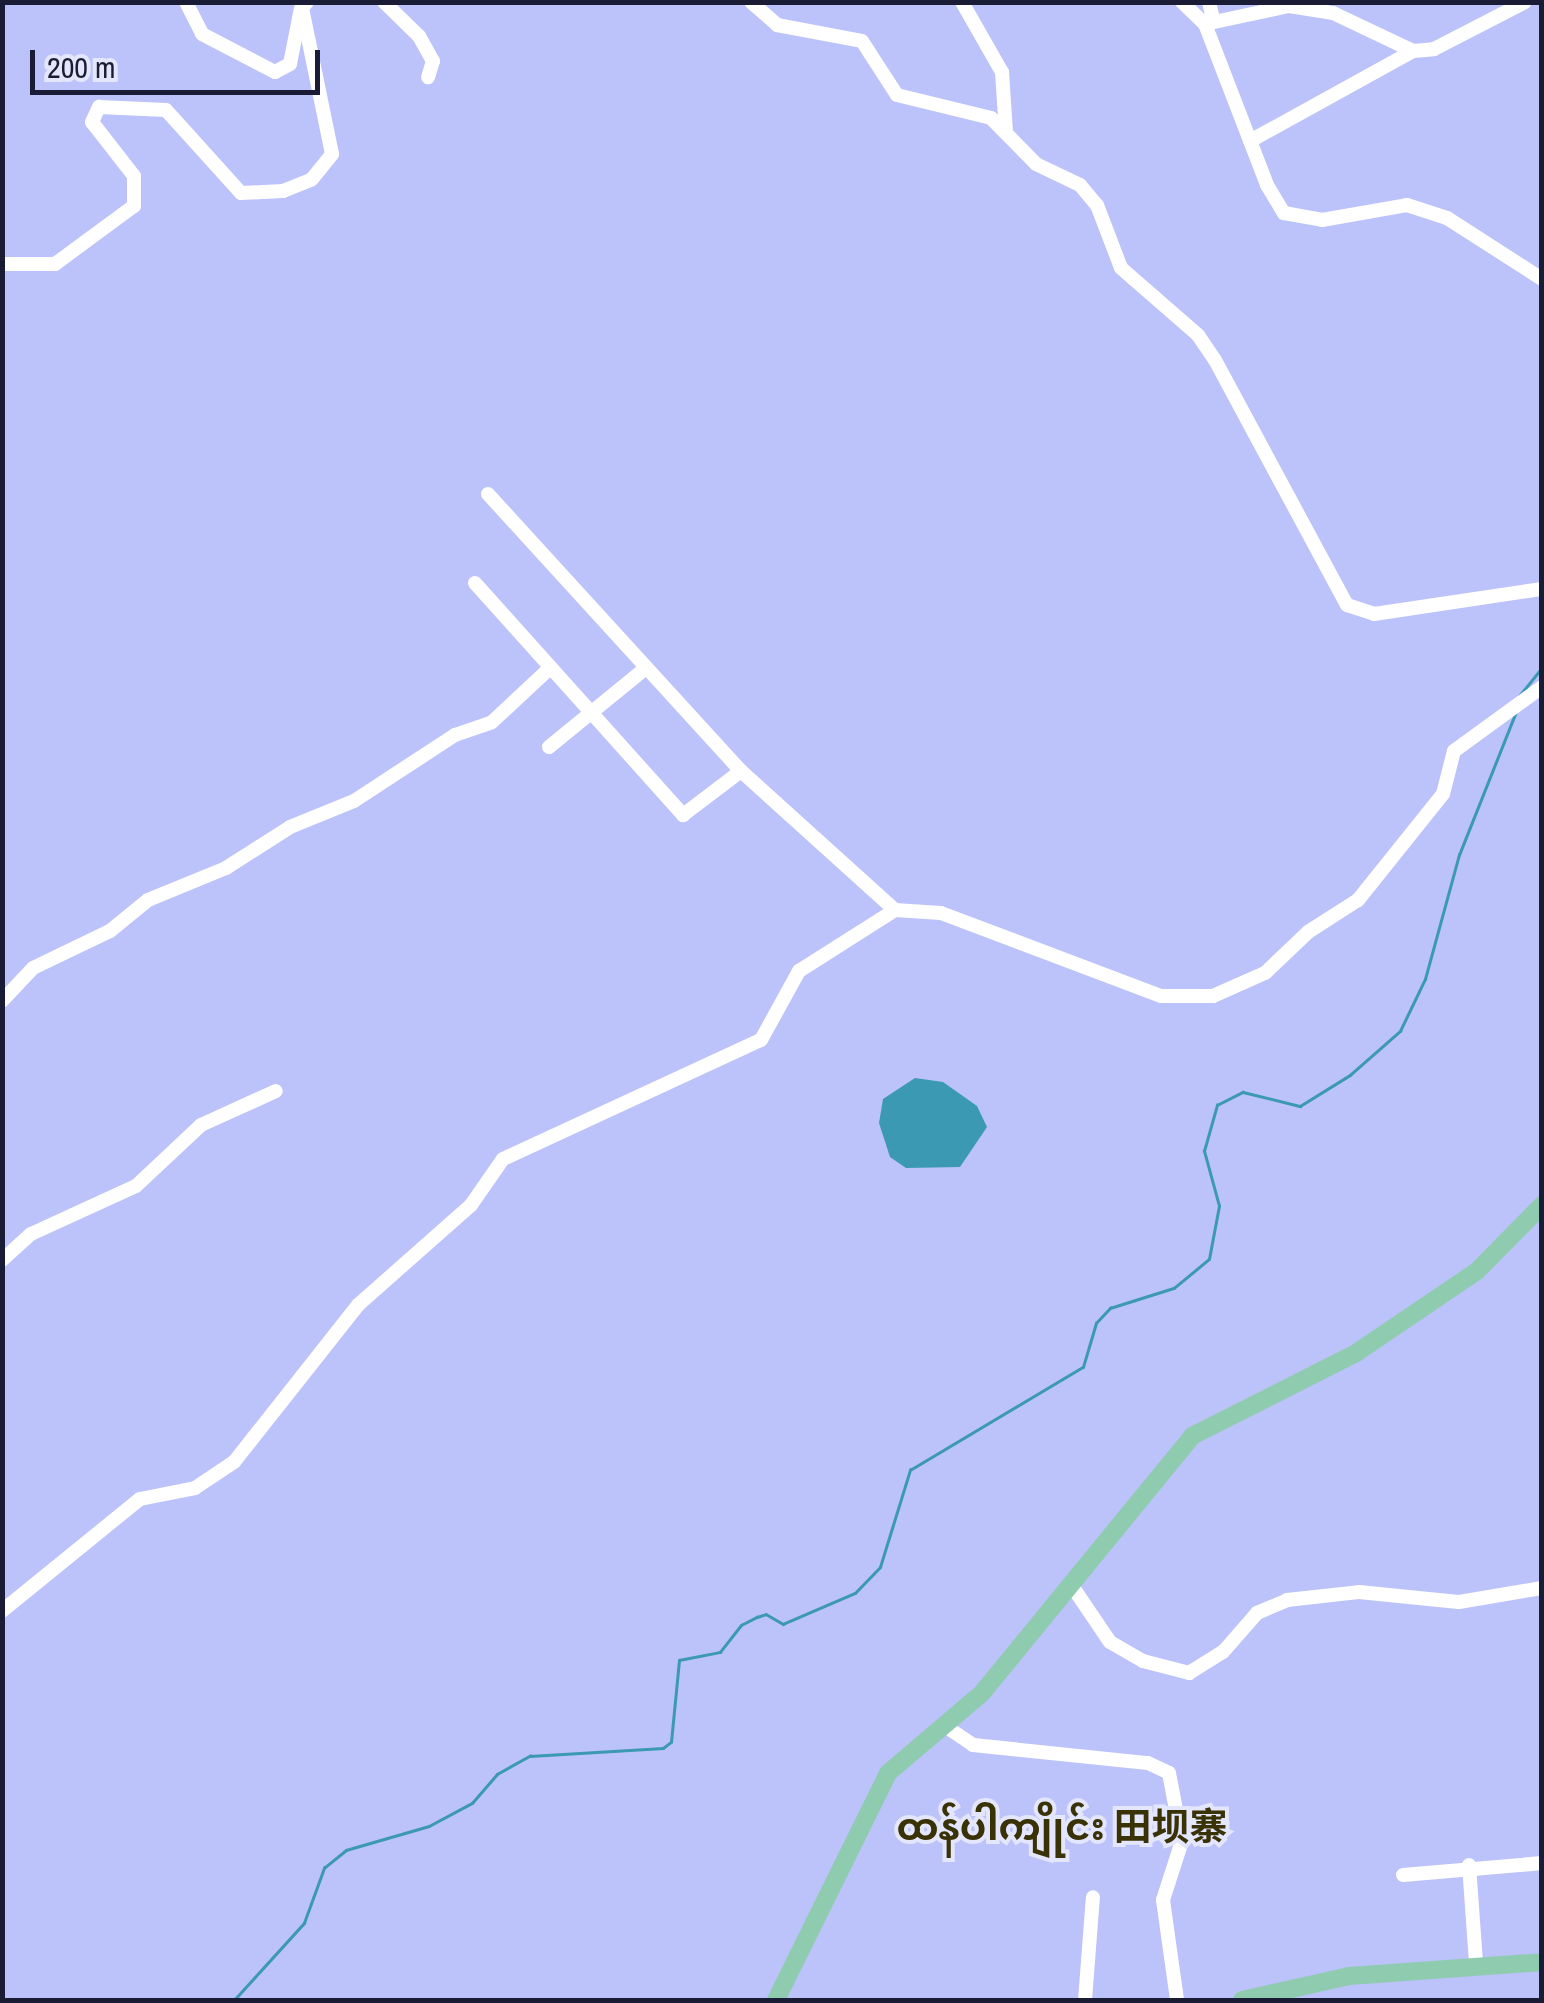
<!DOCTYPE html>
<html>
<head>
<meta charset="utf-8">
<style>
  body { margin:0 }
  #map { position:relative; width:1544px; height:2003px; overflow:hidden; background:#bcc2fa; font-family:"Archivo Narrow","Noto Sans SC","Noto Sans Myanmar",sans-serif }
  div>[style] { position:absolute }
  .water>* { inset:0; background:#3b99b3 }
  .stream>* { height:2.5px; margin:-1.25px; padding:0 1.25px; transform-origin:1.25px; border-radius:1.25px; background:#3b99b3 }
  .minor>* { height:14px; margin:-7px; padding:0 7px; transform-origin:7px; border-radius:7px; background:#fff }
  .major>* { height:18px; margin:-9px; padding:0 9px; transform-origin:9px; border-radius:9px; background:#8fccaf }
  span { translate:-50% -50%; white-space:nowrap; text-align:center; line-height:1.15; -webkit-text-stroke:8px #e3e6fc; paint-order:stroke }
  .district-label { font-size:38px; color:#3a3207; font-weight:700 }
  .frame { position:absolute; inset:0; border:5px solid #1a1b35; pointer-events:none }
  .scale { position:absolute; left:30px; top:50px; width:290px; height:45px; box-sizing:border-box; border:5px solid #1a1b35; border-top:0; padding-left:12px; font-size:30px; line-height:35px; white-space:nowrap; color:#1a1b35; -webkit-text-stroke:8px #e3e6fc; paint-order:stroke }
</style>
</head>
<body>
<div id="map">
  <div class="water">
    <i style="clip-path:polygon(915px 1078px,943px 1082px,977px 1106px,987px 1127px,960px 1167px,906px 1168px,890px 1157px,879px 1123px,883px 1099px)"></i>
  </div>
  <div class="stream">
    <i style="left:1519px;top:696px;width:36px;rotate:-51deg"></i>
    <i style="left:234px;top:2000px;width:104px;rotate:-47.7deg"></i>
    <i style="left:304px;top:1923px;width:59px;rotate:-70deg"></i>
    <i style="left:324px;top:1868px;width:28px;rotate:-39deg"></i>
    <i style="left:346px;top:1850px;width:86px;rotate:-16.1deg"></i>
    <i style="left:429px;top:1826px;width:49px;rotate:-28.1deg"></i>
    <i style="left:472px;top:1803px;width:38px;rotate:-49deg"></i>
    <i style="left:497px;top:1774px;width:38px;rotate:-29deg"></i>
    <i style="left:530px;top:1756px;width:133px;rotate:-3.4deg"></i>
    <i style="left:663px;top:1748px;width:10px;rotate:-37deg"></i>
    <i style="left:671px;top:1742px;width:82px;rotate:-84.4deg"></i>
    <i style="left:679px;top:1660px;width:42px;rotate:-11deg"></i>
    <i style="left:720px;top:1652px;width:34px;rotate:-52deg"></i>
    <i style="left:741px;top:1625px;width:18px;rotate:-27deg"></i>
    <i style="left:757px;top:1617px;width:9px;rotate:-18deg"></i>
    <i style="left:766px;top:1614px;width:20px;rotate:30deg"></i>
    <i style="left:783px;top:1624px;width:78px;rotate:-23.3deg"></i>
    <i style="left:855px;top:1593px;width:36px;rotate:-46deg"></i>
    <i style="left:880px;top:1567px;width:102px;rotate:-72.8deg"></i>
    <i style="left:910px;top:1470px;width:201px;rotate:-30.8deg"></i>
    <i style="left:1083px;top:1367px;width:46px;rotate:-73.5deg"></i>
    <i style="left:1096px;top:1323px;width:21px;rotate:-47deg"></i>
    <i style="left:1110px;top:1308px;width:67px;rotate:-17.4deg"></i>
    <i style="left:1174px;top:1288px;width:45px;rotate:-39.6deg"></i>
    <i style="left:1209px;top:1259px;width:54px;rotate:-79.3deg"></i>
    <i style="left:1219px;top:1206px;width:57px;rotate:-105.3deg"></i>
    <i style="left:1204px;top:1151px;width:48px;rotate:-74.2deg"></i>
    <i style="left:1217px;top:1105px;width:29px;rotate:-27deg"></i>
    <i style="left:1243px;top:1092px;width:59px;rotate:13.8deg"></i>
    <i style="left:1300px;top:1106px;width:59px;rotate:-31.8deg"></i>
    <i style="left:1350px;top:1075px;width:67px;rotate:-41.3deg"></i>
    <i style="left:1400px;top:1031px;width:58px;rotate:-64.3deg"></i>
    <i style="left:1425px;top:979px;width:129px;rotate:-74.7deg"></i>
    <i style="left:1459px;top:855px;width:152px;rotate:-68.3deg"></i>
  </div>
  <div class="minor">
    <i style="left:186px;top:2px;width:36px;rotate:63deg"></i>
    <i style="left:202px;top:34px;width:82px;rotate:27.5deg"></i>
    <i style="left:275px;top:72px;width:17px;rotate:-28deg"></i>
    <i style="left:290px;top:64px;width:57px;rotate:-78.9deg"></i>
    <i style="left:384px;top:2px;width:49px;rotate:44.2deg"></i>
    <i style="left:419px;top:36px;width:29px;rotate:61deg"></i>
    <i style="left:433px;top:61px;width:17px;rotate:107deg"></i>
    <i style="left:751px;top:2px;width:35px;rotate:41deg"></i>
    <i style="left:777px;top:25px;width:86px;rotate:10.7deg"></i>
    <i style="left:862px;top:41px;width:64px;rotate:57.1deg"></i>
    <i style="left:897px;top:95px;width:97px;rotate:13.7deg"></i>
    <i style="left:991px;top:118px;width:64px;rotate:45.6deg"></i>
    <i style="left:1036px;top:164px;width:49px;rotate:25.5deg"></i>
    <i style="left:1080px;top:185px;width:26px;rotate:50deg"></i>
    <i style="left:1097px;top:205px;width:67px;rotate:69.1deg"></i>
    <i style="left:1121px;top:268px;width:102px;rotate:41deg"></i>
    <i style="left:1198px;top:335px;width:30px;rotate:56deg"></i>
    <i style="left:1215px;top:360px;width:278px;rotate:61.7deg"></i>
    <i style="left:1347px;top:605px;width:28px;rotate:18deg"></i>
    <i style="left:1374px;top:614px;width:170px;rotate:-8.5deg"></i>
    <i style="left:962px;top:2px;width:81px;rotate:60.3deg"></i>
    <i style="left:1002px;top:72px;width:60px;rotate:86.2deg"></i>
    <i style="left:1182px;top:2px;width:32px;rotate:44deg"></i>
    <i style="left:1205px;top:24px;width:173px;rotate:68.9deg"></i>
    <i style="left:1267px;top:185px;width:33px;rotate:59deg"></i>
    <i style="left:1284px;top:213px;width:39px;rotate:10deg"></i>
    <i style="left:1322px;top:220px;width:86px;rotate:-10deg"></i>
    <i style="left:1407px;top:205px;width:42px;rotate:18deg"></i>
    <i style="left:1447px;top:218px;width:113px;rotate:32.7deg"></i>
    <i style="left:1209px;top:2px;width:18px;rotate:77deg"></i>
    <i style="left:1205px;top:24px;width:86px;rotate:-12.1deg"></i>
    <i style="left:1289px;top:6px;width:45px;rotate:9deg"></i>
    <i style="left:1333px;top:13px;width:89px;rotate:25.4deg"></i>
    <i style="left:1413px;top:51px;width:21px;rotate:-5deg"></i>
    <i style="left:1434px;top:49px;width:102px;rotate:-27.3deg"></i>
    <i style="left:1250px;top:141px;width:186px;rotate:-28.9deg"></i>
    <i style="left:2px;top:264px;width:53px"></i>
    <i style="left:55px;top:264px;width:98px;rotate:-36.3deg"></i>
    <i style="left:134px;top:206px;width:30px;rotate:-90deg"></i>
    <i style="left:134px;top:176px;width:68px;rotate:-127.9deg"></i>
    <i style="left:92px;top:122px;width:17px;rotate:-65deg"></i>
    <i style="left:99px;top:107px;width:67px;rotate:2.6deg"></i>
    <i style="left:166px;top:110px;width:112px;rotate:47.9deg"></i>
    <i style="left:241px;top:193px;width:42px;rotate:-2.7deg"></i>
    <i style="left:283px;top:191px;width:31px;rotate:-22deg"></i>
    <i style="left:312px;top:179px;width:32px;rotate:-51deg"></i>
    <i style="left:332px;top:154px;width:149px;rotate:-101.6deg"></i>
    <i style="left:302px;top:8px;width:8px;rotate:-50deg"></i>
    <i style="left:488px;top:494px;width:375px;rotate:47.6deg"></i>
    <i style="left:741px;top:771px;width:207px;rotate:42.1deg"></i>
    <i style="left:895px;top:910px;width:46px;rotate:3.7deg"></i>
    <i style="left:941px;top:913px;width:235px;rotate:20.7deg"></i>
    <i style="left:1161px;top:996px;width:52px"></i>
    <i style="left:1213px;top:996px;width:57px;rotate:-23.9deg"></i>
    <i style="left:1265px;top:973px;width:59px;rotate:-43.6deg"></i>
    <i style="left:1308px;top:932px;width:59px;rotate:-32.6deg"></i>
    <i style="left:1358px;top:900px;width:136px;rotate:-51.3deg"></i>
    <i style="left:1443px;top:794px;width:44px;rotate:-75.7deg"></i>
    <i style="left:1454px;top:751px;width:109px;rotate:-36deg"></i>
    <i style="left:475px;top:583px;width:312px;rotate:48.1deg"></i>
    <i style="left:683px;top:815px;width:73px;rotate:-37.2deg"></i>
    <i style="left:549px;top:747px;width:125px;rotate:-39.2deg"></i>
    <i style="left:2px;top:1001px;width:45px;rotate:-46.8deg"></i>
    <i style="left:33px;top:968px;width:85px;rotate:-25.7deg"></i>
    <i style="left:110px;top:931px;width:49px;rotate:-39.2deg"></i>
    <i style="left:148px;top:900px;width:84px;rotate:-22.3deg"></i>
    <i style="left:226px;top:868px;width:76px;rotate:-32.6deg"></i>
    <i style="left:290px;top:827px;width:69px;rotate:-22.1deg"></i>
    <i style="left:354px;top:801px;width:121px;rotate:-33.2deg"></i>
    <i style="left:455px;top:735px;width:39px;rotate:-19deg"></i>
    <i style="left:492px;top:722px;width:79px;rotate:-43deg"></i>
    <i style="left:2px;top:1260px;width:39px;rotate:-42deg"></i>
    <i style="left:31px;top:1234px;width:115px;rotate:-24.6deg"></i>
    <i style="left:136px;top:1186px;width:89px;rotate:-43.2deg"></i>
    <i style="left:201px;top:1125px;width:82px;rotate:-24.4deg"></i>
    <i style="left:1070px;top:1583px;width:71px;rotate:55.9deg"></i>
    <i style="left:1110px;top:1642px;width:38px;rotate:30deg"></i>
    <i style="left:1143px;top:1661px;width:48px;rotate:14.6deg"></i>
    <i style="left:1189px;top:1673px;width:40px;rotate:-32deg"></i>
    <i style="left:1223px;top:1652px;width:52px;rotate:-48.9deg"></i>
    <i style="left:1257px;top:1613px;width:33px;rotate:-23deg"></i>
    <i style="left:1287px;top:1600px;width:72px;rotate:-6.3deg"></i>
    <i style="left:1359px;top:1592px;width:100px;rotate:5.7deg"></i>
    <i style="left:1459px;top:1602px;width:84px;rotate:-9.6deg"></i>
    <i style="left:2px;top:1611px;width:178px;rotate:-39.1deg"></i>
    <i style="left:140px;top:1499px;width:56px;rotate:-11.3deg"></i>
    <i style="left:195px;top:1488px;width:47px;rotate:-33.7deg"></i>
    <i style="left:234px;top:1462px;width:200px;rotate:-51.7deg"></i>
    <i style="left:358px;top:1305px;width:151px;rotate:-41.5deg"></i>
    <i style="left:471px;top:1205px;width:56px;rotate:-55.2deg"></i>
    <i style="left:503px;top:1159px;width:284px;rotate:-24.8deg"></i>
    <i style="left:761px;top:1040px;width:79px;rotate:-61.2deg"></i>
    <i style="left:799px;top:971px;width:114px;rotate:-32.4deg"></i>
    <i style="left:945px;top:1726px;width:34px;rotate:34deg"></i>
    <i style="left:973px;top:1745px;width:176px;rotate:5.9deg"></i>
    <i style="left:1148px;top:1763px;width:23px;rotate:25deg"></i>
    <i style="left:1169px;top:1773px;width:69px;rotate:79.2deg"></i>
    <i style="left:1182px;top:1841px;width:62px;rotate:107.9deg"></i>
    <i style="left:1163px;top:1900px;width:101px;rotate:82deg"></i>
    <i style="left:1469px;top:1865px;width:97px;rotate:85.9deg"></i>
    <i style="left:1403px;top:1875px;width:140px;rotate:-4.9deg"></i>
    <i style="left:1085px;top:2000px;width:103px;rotate:-85.6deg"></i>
  </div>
  <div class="major">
    <i style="left:776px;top:2000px;width:253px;rotate:-63.7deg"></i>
    <i style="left:888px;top:1773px;width:123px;rotate:-40.4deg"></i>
    <i style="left:982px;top:1693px;width:332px;rotate:-50.7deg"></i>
    <i style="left:1192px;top:1436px;width:184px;rotate:-26.8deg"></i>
    <i style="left:1356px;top:1353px;width:146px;rotate:-34.1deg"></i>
    <i style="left:1477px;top:1271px;width:93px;rotate:-45.4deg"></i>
    <i style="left:1242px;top:2000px;width:110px;rotate:-12.6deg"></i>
    <i style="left:1349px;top:1976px;width:194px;rotate:-4.1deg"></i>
  </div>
  <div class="district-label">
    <span style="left:1062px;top:1827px">ထန်ပါကျိုင်း 田坝寨</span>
  </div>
  <div class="frame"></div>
  <div class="scale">200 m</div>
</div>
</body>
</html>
